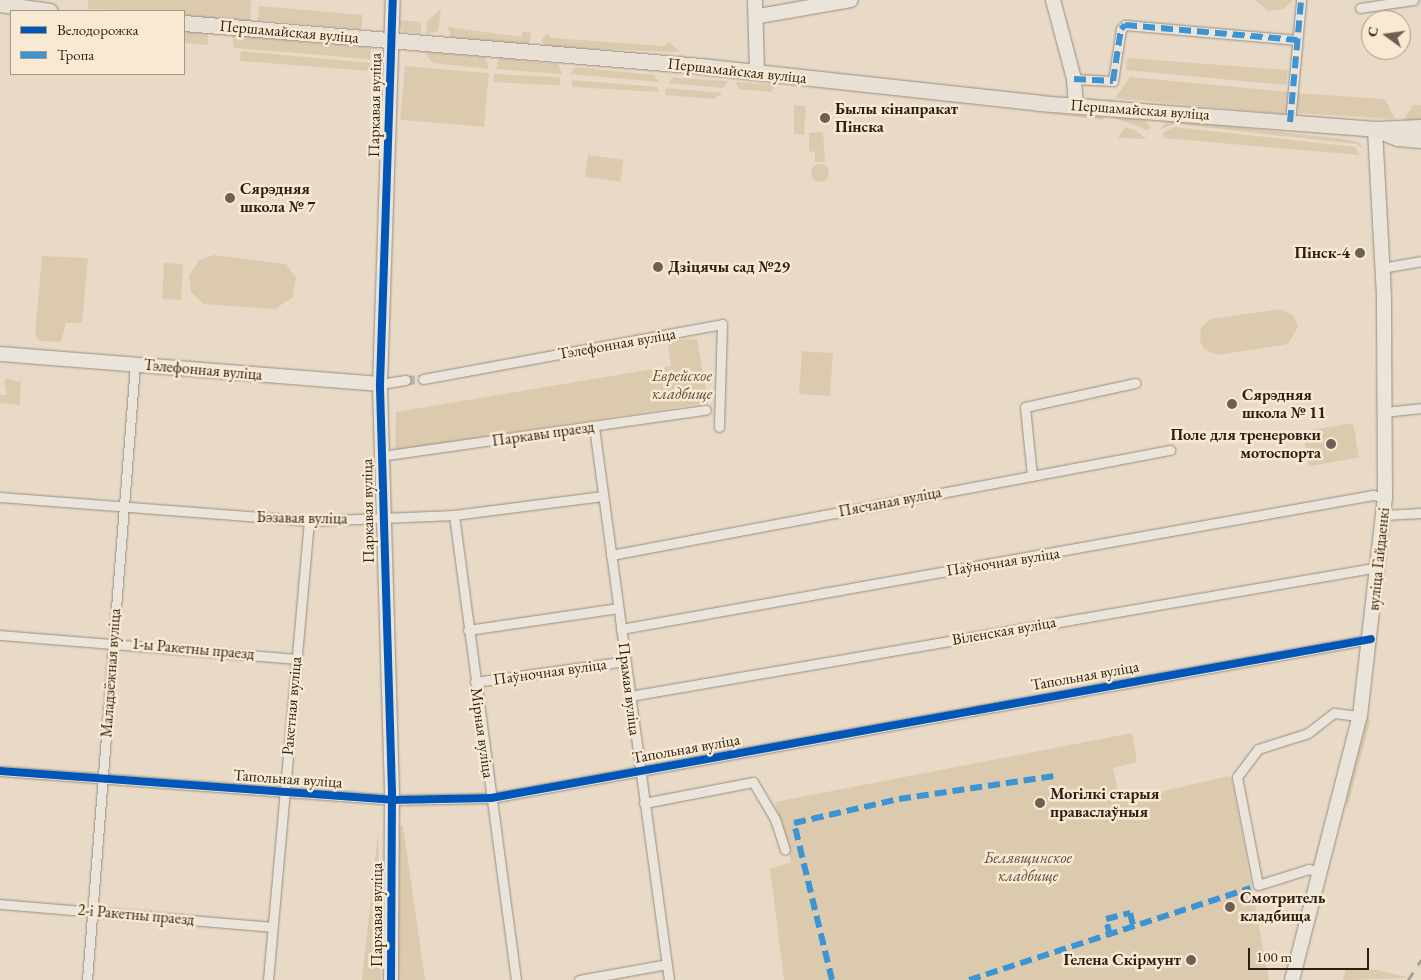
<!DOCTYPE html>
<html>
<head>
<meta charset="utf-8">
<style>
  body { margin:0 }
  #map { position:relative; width:1421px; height:980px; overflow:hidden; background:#e8dac6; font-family:"EB Garamond",serif }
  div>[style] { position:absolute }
  .green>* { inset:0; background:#dccaaf; transform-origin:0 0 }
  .round { border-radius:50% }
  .street-tunnel>* { height:9px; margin-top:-4.5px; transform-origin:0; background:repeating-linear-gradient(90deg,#c2b5a3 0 9px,transparent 0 13.5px) }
  .roads { filter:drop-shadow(0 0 1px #978d81) drop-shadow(0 0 1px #978d81) }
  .street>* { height:9px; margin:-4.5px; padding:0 4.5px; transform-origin:4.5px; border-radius:4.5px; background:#ebe4da }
  .secondary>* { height:14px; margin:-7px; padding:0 7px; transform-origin:7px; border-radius:7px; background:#ebe4da }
  .primary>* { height:15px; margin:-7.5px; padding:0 7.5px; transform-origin:7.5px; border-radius:7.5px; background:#e8e0d4 }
  .rail>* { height:2.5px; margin-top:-1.25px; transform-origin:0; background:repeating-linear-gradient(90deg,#a7a198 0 9px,transparent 0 18px) }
  .quiet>* { height:6px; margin-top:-3px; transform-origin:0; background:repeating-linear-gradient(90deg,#3c94d3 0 12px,transparent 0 18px) }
  .cycleway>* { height:8px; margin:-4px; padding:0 4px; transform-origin:4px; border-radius:4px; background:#0057b8 }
  .dots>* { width:14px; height:14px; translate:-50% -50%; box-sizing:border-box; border:2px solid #f8e9d2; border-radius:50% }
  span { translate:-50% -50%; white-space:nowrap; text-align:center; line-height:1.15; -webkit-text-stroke:5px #f8e9d2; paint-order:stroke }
  .street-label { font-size:16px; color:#2b1f15 }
  .poi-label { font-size:16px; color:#2b1f15; font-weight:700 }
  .left { translate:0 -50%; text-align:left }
  .right { translate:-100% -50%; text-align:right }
  .park-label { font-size:16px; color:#5d4e3e; font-style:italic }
  .legend { position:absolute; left:10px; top:10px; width:175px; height:65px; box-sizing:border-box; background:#f8e9d2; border:1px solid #a69886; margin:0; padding:6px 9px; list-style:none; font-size:15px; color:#2b1f15 }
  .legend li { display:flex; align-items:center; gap:10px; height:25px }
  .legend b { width:25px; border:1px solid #a69886 }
  .north { position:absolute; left:1361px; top:10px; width:50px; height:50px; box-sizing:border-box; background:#f8e9d2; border:1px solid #a69886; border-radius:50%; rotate:284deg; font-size:14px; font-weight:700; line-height:20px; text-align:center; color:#2b1f15 }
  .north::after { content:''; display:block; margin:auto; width:18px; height:22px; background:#6d6053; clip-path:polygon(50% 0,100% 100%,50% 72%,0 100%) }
  .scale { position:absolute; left:1248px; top:948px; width:121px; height:22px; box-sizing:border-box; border:2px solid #2b1f15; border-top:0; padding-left:6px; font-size:15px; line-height:18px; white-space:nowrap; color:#2b1f15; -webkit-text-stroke:4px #f8e9d2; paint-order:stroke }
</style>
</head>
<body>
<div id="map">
  <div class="green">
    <i style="clip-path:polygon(88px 0,251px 0,250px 23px,184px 17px,184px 11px,88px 9px)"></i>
    <i style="clip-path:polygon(1255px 0,1293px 0,1283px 9px,1269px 11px)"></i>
    <i style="left:259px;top:6px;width:104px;height:14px;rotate:5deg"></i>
    <i style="clip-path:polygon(441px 9px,438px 31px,426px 34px,427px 21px)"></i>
    <i style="clip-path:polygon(397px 20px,421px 22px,421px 33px,403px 32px)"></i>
    <i style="clip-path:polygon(448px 27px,522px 37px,522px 32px,530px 32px,531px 37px,529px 45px,451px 38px)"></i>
    <i style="clip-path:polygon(184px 31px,208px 34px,208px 45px,184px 43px)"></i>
    <i style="clip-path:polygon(547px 33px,551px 38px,663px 46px,670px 42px,679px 52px,547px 47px,541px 41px)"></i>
    <i style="clip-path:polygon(232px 35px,371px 48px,370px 59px,234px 48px)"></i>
    <i style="clip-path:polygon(241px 51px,370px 63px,370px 71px,240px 61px)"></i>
    <i style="clip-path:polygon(424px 52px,485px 57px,489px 69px,433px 63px)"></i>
    <i style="clip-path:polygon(499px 58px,558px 64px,562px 74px,496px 69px)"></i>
    <i style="clip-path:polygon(1127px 58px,1288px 70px,1286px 85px,1126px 70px)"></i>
    <i style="left:405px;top:66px;width:84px;height:54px;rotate:5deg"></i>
    <i style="clip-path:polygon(575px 67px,654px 75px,659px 82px,570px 74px)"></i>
    <i style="left:494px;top:74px;width:66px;height:8px;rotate:3deg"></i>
    <i style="clip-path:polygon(674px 77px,678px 78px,728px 81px,723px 88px,668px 83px)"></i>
    <i style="clip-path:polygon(1130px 77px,1289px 92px,1287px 111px,1283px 114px,1115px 98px)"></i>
    <i style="clip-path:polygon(572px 80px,657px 87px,659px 92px,572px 87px)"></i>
    <i style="clip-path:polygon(736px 82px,776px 85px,771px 92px,738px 89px)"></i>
    <i style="clip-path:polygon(666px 88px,723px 93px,714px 99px,665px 95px)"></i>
    <i style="clip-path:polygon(1295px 93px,1385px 99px,1395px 119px,1298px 113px)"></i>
    <i style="clip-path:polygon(794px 105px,806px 106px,804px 135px,794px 134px)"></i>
    <i style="clip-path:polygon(1413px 105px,1421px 105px,1421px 122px,1403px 120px)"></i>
    <i style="clip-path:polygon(1042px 113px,1104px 117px,1104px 118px,1103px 120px)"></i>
    <i style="clip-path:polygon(1112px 117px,1145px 120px,1151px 128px,1147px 130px)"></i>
    <i style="clip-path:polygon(1169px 119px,1351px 140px,1359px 143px,1366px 150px,1356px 144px,1175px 124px,1160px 129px)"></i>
    <i style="clip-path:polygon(1125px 127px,1136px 131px,1147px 139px,1118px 138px)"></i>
    <i style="clip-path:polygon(1174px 127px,1355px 147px,1360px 155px,1163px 138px,1163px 133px)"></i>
    <i style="clip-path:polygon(823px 132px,825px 162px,815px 162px,815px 152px,809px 151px,809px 133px)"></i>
    <i style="left:588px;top:155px;width:36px;height:22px;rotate:8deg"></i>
    <i class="round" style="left:811px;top:164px;width:18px;height:18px"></i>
    <i style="clip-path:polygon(214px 255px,286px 264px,296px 278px,293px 297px,275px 309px,204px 304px,191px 292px,189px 276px,199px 260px)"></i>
    <i style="clip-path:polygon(42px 256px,88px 258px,82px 323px,66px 323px,61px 342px,40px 341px,35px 336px)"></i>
    <i style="left:164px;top:263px;width:19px;height:36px;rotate:3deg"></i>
    <i style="clip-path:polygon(1281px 309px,1293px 315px,1298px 326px,1288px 344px,1218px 355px,1205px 350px,1200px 342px,1201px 328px,1211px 319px)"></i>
    <i style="clip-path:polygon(697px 339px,708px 403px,395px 450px,396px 412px,671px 366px,667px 340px)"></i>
    <i style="left:802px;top:351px;width:31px;height:43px;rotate:4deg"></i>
    <i style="clip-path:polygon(21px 368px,20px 405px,0 403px,0 395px,7px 395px,4px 382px,6px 378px,20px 382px)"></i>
    <i style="left:1353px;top:423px;width:35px;height:51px;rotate:80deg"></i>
    <i style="clip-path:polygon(1368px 716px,1370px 722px,1347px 809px,1346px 800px)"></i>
    <i style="clip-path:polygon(1132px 733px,1137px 762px,1113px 768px,1120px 801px,1229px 776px,1232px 780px,1269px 980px,784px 980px,770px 869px,791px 862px,775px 802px)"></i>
    <i style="clip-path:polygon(397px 826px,403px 826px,425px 980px,397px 980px)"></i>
    <i style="clip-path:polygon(378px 833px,381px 980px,362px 980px)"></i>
    <i style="clip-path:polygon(1346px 969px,1377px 970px,1411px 978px,1343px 980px)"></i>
  </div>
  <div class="street-tunnel">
    <i style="left:406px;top:380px;width:17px;rotate:-3deg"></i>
  </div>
  <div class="roads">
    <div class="street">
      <i style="left:1360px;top:8px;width:54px;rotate:-8.6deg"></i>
      <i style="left:1074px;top:79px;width:39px;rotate:3deg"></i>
      <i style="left:1113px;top:81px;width:53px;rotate:-81.3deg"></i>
      <i style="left:1121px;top:29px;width:6px;rotate:-45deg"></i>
      <i style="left:1125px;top:25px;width:173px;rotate:5deg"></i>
      <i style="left:1290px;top:122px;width:122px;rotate:-84.8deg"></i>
      <i style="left:1382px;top:268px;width:40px;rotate:-10deg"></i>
      <i style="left:423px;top:379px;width:304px;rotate:-10.4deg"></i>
      <i style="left:722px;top:324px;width:103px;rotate:91.7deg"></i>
      <i style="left:380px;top:384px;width:26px;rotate:-9deg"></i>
      <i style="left:1384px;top:412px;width:37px;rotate:-6deg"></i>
      <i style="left:594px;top:427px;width:558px;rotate:82.28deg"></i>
      <i style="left:381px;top:456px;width:328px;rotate:-8.1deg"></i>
      <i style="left:1032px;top:476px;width:69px;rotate:-95.8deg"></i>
      <i style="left:1025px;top:407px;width:113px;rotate:-12.3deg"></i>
      <i style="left:0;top:497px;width:310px;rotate:4.4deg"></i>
      <i style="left:309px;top:521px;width:145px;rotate:-2.4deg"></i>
      <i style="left:454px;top:515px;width:150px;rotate:-7.3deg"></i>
      <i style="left:454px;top:515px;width:469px;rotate:82.4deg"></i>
      <i style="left:1383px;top:515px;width:38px;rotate:-3deg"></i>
      <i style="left:611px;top:555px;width:569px;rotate:-10.64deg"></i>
      <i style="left:621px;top:629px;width:764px;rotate:-10.1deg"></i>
      <i style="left:1373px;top:495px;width:12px;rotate:14deg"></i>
      <i style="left:468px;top:630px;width:152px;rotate:-8.3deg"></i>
      <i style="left:0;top:635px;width:297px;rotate:4.6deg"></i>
      <i style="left:475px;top:682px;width:152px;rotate:-7.9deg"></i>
      <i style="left:630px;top:696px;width:759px;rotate:-9.78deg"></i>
      <i style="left:0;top:771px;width:393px;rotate:4.2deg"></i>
      <i style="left:392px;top:800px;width:99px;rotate:-1.2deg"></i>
      <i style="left:491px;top:798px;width:894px;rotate:-10.24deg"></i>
      <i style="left:644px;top:803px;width:111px;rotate:-10.9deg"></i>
      <i style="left:753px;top:782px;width:43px;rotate:59.3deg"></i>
      <i style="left:775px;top:819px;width:32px;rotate:72deg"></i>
      <i style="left:1320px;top:873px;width:12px;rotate:-160deg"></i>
      <i style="left:1309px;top:869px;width:53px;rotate:162.6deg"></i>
      <i style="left:1258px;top:885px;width:110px;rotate:-101deg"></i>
      <i style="left:1237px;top:777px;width:35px;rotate:-53deg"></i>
      <i style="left:1258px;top:749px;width:52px;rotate:-17.7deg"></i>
      <i style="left:1308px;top:733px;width:33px;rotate:-38deg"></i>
      <i style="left:1334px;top:713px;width:26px;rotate:7deg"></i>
      <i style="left:0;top:904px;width:273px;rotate:4.8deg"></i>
      <i style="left:87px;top:980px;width:617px;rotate:-85.54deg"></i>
      <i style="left:268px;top:980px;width:461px;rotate:-84.9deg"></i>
      <i style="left:579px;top:980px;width:89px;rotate:-10.3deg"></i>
    </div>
    <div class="secondary">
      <i style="left:755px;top:0;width:73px;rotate:88.4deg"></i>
      <i style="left:1053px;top:0;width:82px;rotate:75.1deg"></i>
      <i style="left:1074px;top:79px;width:26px;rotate:86deg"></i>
      <i style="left:759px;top:16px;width:93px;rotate:-9.9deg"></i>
      <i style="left:0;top:354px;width:381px;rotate:4.5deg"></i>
      <i style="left:391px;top:980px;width:188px;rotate:-89.7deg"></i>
      <i style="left:392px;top:792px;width:408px;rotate:-91.7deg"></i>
      <i style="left:380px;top:384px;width:384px;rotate:-88.1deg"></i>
      <i style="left:1292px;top:980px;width:273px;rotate:-75.6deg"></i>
      <i style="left:1360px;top:716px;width:219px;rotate:-83.5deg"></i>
      <i style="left:1385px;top:498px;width:202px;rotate:-90.3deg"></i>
      <i style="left:1384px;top:296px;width:167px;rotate:-93.1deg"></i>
    </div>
    <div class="primary">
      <i style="left:0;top:4px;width:50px;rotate:8deg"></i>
      <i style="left:184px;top:23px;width:519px;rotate:4.75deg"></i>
      <i style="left:701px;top:66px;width:340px;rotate:6.2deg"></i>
      <i style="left:1039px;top:103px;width:337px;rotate:4.4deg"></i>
      <i style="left:1375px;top:129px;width:46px;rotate:-2.5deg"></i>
      <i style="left:1375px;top:129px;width:24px;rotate:22deg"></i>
      <i style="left:1397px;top:138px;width:24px;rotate:5deg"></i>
    </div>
  </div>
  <div class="rail">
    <i style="left:1408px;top:980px;width:24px;rotate:-57deg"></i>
  </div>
  <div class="quiet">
    <i style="left:1074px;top:79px;width:39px;rotate:3deg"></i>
    <i style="left:1113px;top:81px;width:53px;rotate:-81.3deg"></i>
    <i style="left:1121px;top:29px;width:6px;rotate:-45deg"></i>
    <i style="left:1125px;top:25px;width:173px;rotate:5deg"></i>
    <i style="left:1290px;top:122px;width:122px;rotate:-84.8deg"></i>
    <i style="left:1110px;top:936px;width:17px;rotate:-103deg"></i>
    <i style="left:1106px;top:919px;width:25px;rotate:-14deg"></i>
    <i style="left:1130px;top:913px;width:16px;rotate:76deg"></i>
    <i style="left:832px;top:980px;width:162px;rotate:-103.6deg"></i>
    <i style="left:794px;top:823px;width:108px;rotate:-12.9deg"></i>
    <i style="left:899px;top:799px;width:157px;rotate:-8.4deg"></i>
    <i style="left:969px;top:980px;width:296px;rotate:-18.1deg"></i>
  </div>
  <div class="cycleway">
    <i style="left:0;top:771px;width:393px;rotate:4.2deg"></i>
    <i style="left:392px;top:800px;width:99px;rotate:-1.2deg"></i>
    <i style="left:491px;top:798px;width:894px;rotate:-10.24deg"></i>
    <i style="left:391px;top:980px;width:188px;rotate:-89.7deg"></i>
    <i style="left:392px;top:792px;width:408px;rotate:-91.7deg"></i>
    <i style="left:380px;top:384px;width:384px;rotate:-88.1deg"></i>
  </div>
  <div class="dots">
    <i style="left:825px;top:118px;background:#6d6053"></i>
    <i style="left:230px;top:198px;background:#6d6053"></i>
    <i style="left:1360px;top:253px;background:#6d6053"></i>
    <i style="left:658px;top:267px;background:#6d6053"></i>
    <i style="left:1232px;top:404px;background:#6d6053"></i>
    <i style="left:1331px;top:444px;background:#6d6053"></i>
    <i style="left:1040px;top:803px;background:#6d6053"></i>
    <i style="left:1230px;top:907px;background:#6d6053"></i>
    <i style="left:1191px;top:960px;background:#6d6053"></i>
  </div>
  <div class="street-label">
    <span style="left:289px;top:32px;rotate:5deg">Першамайская вуліца</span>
    <span style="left:737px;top:71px;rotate:6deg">Першамайская вуліца</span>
    <span style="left:375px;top:105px;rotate:-89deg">Паркавая вуліца</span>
    <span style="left:1140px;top:110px;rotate:4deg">Першамайская вуліца</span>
    <span style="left:617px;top:344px;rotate:-10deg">Тэлефонная вуліца</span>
    <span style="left:203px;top:370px;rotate:5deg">Тэлефонная вуліца</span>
    <span style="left:543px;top:434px;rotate:-8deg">Паркавы праезд</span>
    <span style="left:890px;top:502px;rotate:-11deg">Пясчаная вуліца</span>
    <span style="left:368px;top:511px;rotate:-91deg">Паркавая вуліца</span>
    <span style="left:302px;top:518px;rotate:1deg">Бэзавая вуліца</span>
    <span style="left:1379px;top:559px;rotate:-84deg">вуліца Гайдаенкі</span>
    <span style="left:1003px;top:562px;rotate:-9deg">Паўночная вуліца</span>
    <span style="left:1004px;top:631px;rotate:-10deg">Віленская вуліца</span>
    <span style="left:193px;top:649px;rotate:5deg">1-ы Ракетны праезд</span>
    <span style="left:550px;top:672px;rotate:-8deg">Паўночная вуліца</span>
    <span style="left:111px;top:673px;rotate:-86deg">Маладзёжная вуліца</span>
    <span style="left:1085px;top:676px;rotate:-10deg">Тапольная вуліца</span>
    <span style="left:629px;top:689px;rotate:83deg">Прамая вуліца</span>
    <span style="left:292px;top:706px;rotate:-85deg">Ракетная вуліца</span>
    <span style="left:482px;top:733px;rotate:82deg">Мірная вуліца</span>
    <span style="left:686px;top:749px;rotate:-10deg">Тапольная вуліца</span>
    <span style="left:288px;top:779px;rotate:4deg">Тапольная вуліца</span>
    <span style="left:136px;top:915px;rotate:5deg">2-і Ракетны праезд</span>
    <span style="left:377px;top:915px;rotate:-90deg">Паркавая вуліца</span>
  </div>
  <div class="poi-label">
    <span class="left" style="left:835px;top:118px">Былы кінапракат<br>Пінска</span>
    <span class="left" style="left:240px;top:198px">Сярэдняя<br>школа № 7</span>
    <span class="right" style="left:1350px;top:253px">Пінск-4</span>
    <span class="left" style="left:668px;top:267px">Дзіцячы сад №29</span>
    <span class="left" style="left:1242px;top:404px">Сярэдняя<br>школа № 11</span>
    <span class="right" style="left:1321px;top:444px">Поле для тренеровки<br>мотоспорта</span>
    <span class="left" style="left:1050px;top:803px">Могілкі старыя<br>праваслаўныя</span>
    <span class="left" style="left:1240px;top:907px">Смотритель<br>кладбища</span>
    <span class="right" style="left:1181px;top:960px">Гелена Скірмунт</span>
  </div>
  <div class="park-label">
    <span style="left:682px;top:385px">Еврейское<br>кладбище</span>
    <span style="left:1028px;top:867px">Белявщинское<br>кладбище</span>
  </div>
  <ul class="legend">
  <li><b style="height:6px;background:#0057b8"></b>Велодорожка</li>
  <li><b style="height:6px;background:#3c94d3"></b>Тропа</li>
  </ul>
  <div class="north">С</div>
  <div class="scale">100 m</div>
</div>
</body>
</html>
